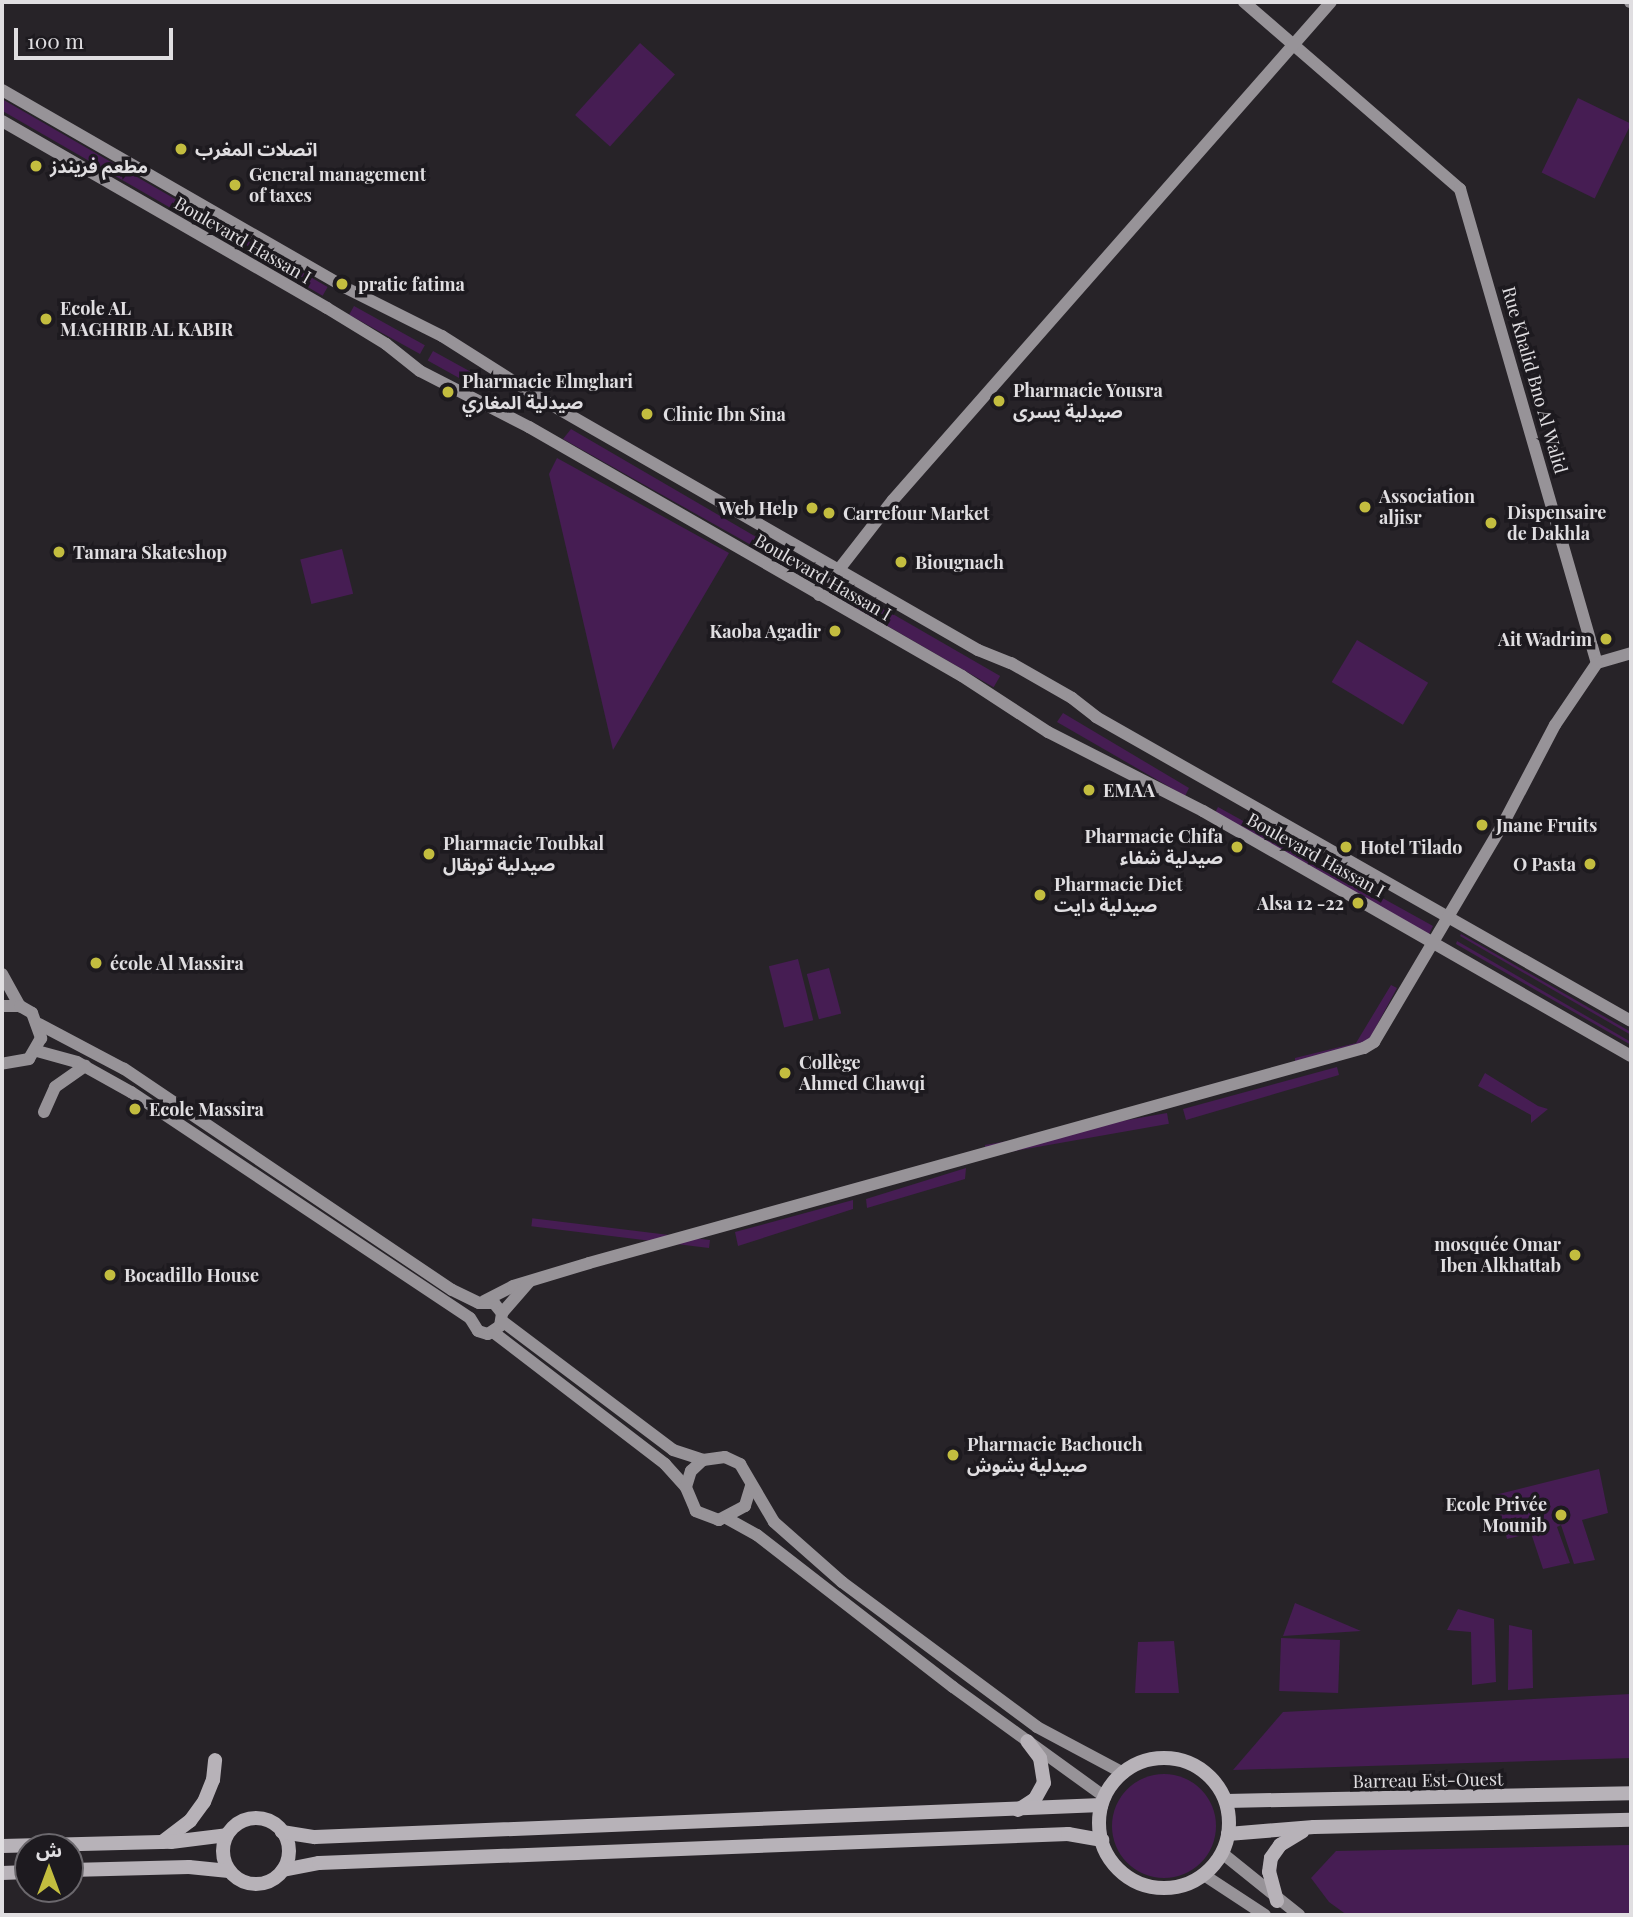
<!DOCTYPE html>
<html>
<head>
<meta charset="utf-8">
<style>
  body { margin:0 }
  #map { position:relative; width:1633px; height:1917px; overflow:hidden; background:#272328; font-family:"Playfair Display","Noto Sans Arabic",serif }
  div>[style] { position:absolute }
  .green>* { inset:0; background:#461d53; transform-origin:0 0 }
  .round { border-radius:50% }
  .secondary>* { height:12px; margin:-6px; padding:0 6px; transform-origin:6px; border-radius:6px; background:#979398 }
  .primary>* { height:14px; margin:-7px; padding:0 7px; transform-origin:7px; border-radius:7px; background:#b7b2b8 }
  .primary>.ring { margin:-7px; padding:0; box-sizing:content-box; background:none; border:14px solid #b7b2b8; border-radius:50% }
  .dots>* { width:19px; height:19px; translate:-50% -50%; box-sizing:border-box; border:4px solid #1d1a1f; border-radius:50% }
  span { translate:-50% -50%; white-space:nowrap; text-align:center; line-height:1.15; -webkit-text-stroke:7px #1d1a1f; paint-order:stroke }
  .poi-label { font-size:18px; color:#e0dee1; font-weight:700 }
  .left { translate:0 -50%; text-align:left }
  .right { translate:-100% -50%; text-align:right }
  .street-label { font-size:18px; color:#e0dee1 }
  .frame { position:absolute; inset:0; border:4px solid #e0dee1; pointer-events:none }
  .north { position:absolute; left:14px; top:1833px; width:70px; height:70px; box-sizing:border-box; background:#1d1a1f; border:2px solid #6b686d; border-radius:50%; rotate:0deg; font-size:19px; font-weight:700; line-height:28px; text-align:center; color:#e0dee1 }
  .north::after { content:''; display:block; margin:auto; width:24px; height:32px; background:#c3bd3f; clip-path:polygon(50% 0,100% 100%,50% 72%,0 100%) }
  .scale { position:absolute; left:14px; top:28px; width:159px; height:32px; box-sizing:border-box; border:4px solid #e0dee1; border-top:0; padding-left:9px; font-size:21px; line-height:24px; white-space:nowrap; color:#e0dee1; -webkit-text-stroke:5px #1d1a1f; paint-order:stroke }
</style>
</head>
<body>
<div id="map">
  <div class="green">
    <i style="left:640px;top:43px;width:47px;height:97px;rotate:42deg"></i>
    <i style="left:1578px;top:98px;width:59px;height:83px;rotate:26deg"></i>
    <i style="left:2px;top:99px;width:376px;height:10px;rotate:30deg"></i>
    <i style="left:354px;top:306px;width:81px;height:10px;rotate:29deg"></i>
    <i style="left:433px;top:351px;width:58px;height:11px;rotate:29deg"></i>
    <i style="clip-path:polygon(571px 429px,818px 573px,815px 581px,563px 439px)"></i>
    <i style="clip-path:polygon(557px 458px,729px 553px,613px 750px,549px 474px)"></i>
    <i style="left:342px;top:549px;width:46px;height:43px;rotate:76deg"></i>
    <i style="left:846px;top:587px;width:178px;height:13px;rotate:30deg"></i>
    <i style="left:1357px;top:640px;width:83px;height:49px;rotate:31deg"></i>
    <i style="clip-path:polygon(1063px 713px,1189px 788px,1185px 796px,1057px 722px)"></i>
    <i style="clip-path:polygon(1218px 807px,1433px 926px,1428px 936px,1214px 815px)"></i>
    <i style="clip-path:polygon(1461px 934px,1631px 1032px,1631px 1035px,1460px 936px)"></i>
    <i style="clip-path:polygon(1457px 941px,1631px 1042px,1631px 1045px,1456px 944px)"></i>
    <i style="left:798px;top:959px;width:63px;height:30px;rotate:76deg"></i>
    <i style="left:829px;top:968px;width:47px;height:23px;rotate:75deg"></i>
    <i style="clip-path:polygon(1391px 985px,1397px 988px,1363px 1051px,1295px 1068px,1295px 1058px,1356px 1043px)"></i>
    <i style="clip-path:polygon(1337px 1067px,1339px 1075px,1186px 1120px,1183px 1109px)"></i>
    <i style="clip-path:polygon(1485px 1073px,1538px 1106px,1548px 1109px,1531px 1123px,1531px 1115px,1478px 1086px)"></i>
    <i style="left:1167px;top:1113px;width:11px;height:185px;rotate:80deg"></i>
    <i style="clip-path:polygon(966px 1168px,965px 1179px,867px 1208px,866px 1199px)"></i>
    <i style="clip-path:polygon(853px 1200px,853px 1209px,738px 1246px,735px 1232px)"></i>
    <i style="left:710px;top:1240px;width:8px;height:179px;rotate:97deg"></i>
    <i style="clip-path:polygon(1599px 1469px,1608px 1513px,1582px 1520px,1595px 1560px,1574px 1564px,1561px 1525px,1557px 1527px,1570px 1563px,1543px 1569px,1531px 1533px,1507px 1539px,1495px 1495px)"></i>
    <i style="clip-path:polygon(1295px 1603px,1361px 1631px,1283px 1636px)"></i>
    <i style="clip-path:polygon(1458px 1609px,1494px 1619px,1496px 1682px,1472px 1685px,1471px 1632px,1447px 1630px)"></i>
    <i style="clip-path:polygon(1509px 1625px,1532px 1630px,1533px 1688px,1508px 1690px)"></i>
    <i style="left:1340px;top:1640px;width:53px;height:59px;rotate:92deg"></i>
    <i style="clip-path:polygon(1174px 1641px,1179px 1693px,1135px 1693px,1138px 1642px)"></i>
    <i style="clip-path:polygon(1631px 1694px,1631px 1758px,1233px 1770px,1283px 1712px)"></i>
    <i class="round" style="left:1112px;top:1774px;width:104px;height:104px"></i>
    <i style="clip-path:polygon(1631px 1845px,1631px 1915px,1347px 1915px,1329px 1902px,1311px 1878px,1336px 1851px)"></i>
  </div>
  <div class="secondary">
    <i style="left:1244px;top:2px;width:286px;rotate:40.9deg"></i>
    <i style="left:1460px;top:189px;width:493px;rotate:73.9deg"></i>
    <i style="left:1630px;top:2px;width:1px"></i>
    <i style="left:2px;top:90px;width:395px;rotate:29.9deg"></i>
    <i style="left:344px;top:287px;width:110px;rotate:26.6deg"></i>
    <i style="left:442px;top:336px;width:114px;rotate:32.4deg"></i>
    <i style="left:538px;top:397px;width:508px;rotate:29.9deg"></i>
    <i style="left:978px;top:650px;width:35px;rotate:22deg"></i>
    <i style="left:1011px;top:663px;width:70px;rotate:29.8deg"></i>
    <i style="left:1072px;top:698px;width:31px;rotate:38deg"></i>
    <i style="left:1096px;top:717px;width:615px;rotate:29.61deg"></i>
    <i style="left:2px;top:121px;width:375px;rotate:29.9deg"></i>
    <i style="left:327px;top:308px;width:69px;rotate:31.4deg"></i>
    <i style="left:386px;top:344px;width:43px;rotate:38.5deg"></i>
    <i style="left:420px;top:371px;width:123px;rotate:27.2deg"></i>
    <i style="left:529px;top:427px;width:499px;rotate:29.9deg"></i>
    <i style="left:962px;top:676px;width:103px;rotate:33.1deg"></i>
    <i style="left:1048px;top:732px;width:174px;rotate:27deg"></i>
    <i style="left:1203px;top:811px;width:493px;rotate:29.8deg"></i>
    <i style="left:819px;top:595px;width:120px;rotate:-52.1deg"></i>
    <i style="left:893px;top:500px;width:663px;rotate:-48.67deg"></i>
    <i style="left:1597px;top:663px;width:35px;rotate:-16deg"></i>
    <i style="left:2px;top:974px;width:37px;rotate:61deg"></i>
    <i style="left:2px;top:1006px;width:18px"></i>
    <i style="left:20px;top:1006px;width:14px;rotate:30deg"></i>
    <i style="left:32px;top:1013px;width:27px;rotate:70deg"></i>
    <i style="left:41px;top:1038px;width:24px;rotate:120deg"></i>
    <i style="left:29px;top:1059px;width:27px;rotate:170deg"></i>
    <i style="left:37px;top:1051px;width:41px;rotate:15.4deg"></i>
    <i style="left:77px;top:1062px;width:62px;rotate:29.1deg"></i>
    <i style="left:131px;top:1092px;width:407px;rotate:33.7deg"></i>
    <i style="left:470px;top:1318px;width:15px;rotate:58deg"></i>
    <i style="left:478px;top:1331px;width:10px;rotate:17deg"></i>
    <i style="left:488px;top:1334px;width:14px;rotate:-34deg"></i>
    <i style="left:500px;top:1326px;width:13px;rotate:-81deg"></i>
    <i style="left:502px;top:1313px;width:13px;rotate:-129deg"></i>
    <i style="left:494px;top:1303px;width:15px;rotate:180deg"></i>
    <i style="left:479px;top:1303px;width:30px;rotate:-154deg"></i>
    <i style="left:452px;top:1290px;width:396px;rotate:-146deg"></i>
    <i style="left:124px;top:1069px;width:96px;rotate:-152.1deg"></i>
    <i style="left:44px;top:1112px;width:27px;rotate:-66deg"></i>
    <i style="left:55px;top:1087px;width:37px;rotate:-35deg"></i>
    <i style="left:484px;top:1301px;width:33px;rotate:-27deg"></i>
    <i style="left:513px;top:1286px;width:79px;rotate:-16.8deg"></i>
    <i style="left:589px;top:1263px;width:804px;rotate:-15.51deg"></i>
    <i style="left:1364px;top:1048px;width:12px;rotate:-31deg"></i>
    <i style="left:1374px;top:1042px;width:253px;rotate:-59.4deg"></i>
    <i style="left:1503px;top:824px;width:112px;rotate:-62.3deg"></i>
    <i style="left:1555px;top:725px;width:75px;rotate:-55.9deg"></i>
    <i style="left:502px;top:1313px;width:41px;rotate:-48.9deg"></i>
    <i style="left:502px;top:1321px;width:214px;rotate:37deg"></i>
    <i style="left:673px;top:1450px;width:32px;rotate:18deg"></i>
    <i style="left:493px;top:1332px;width:217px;rotate:37.5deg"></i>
    <i style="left:665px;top:1464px;width:31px;rotate:48deg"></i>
    <i style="left:751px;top:1486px;width:21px;rotate:107deg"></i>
    <i style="left:745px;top:1506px;width:30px;rotate:152deg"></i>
    <i style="left:719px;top:1520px;width:25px;rotate:-159deg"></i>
    <i style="left:696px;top:1511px;width:26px;rotate:-113deg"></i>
    <i style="left:686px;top:1487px;width:17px;rotate:-73deg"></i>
    <i style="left:691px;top:1471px;width:16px;rotate:-43deg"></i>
    <i style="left:703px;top:1460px;width:22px;rotate:-8deg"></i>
    <i style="left:725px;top:1457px;width:17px;rotate:25deg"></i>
    <i style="left:740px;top:1464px;width:67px;rotate:59.6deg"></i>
    <i style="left:774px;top:1522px;width:91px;rotate:41.4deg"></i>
    <i style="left:842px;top:1582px;width:243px;rotate:36.6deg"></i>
    <i style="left:1037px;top:1727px;width:98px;rotate:28.1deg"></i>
    <i style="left:728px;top:1519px;width:33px;rotate:29deg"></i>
    <i style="left:757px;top:1535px;width:248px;rotate:37.8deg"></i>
    <i style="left:953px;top:1687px;width:188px;rotate:35.9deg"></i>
    <i style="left:1222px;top:1853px;width:99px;rotate:38.8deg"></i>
    <i style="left:1204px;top:1875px;width:73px;rotate:33.3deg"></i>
  </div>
  <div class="primary">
    <i class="ring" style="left:1099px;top:1758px;width:116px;height:116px"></i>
    <i style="left:1226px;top:1801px;width:405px;rotate:-1.1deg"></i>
    <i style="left:1018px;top:1810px;width:20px;rotate:-33deg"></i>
    <i style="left:1035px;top:1799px;width:18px;rotate:-61deg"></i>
    <i style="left:1044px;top:1783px;width:25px;rotate:-99deg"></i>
    <i style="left:1040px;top:1758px;width:21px;rotate:-127deg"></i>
    <i class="ring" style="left:223px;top:1818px;width:52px;height:52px"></i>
    <i style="left:282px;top:1832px;width:33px;rotate:9deg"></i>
    <i style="left:315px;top:1837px;width:787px;rotate:-2.33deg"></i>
    <i style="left:1228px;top:1834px;width:86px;rotate:-4.7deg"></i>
    <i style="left:1314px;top:1827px;width:317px;rotate:-1.3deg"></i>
    <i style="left:162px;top:1842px;width:35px;rotate:-37deg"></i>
    <i style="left:190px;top:1821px;width:24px;rotate:-54deg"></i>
    <i style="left:204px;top:1802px;width:24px;rotate:-68deg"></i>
    <i style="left:213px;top:1780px;width:20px;rotate:-84deg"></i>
    <i style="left:2px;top:1846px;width:169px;rotate:-1.4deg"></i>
    <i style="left:171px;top:1842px;width:56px;rotate:-7.1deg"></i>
    <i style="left:70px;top:1870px;width:119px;rotate:-1.4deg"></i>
    <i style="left:189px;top:1867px;width:40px;rotate:5.7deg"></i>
    <i style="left:283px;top:1870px;width:37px;rotate:-11deg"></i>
    <i style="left:319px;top:1863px;width:750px;rotate:-2.22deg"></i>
    <i style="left:1068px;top:1834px;width:35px;rotate:10deg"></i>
    <i style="left:2px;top:1873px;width:26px;rotate:-2deg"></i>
    <i style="left:1277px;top:1901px;width:30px;rotate:-105deg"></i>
    <i style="left:1269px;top:1872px;width:14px;rotate:-82deg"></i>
    <i style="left:1271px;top:1858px;width:16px;rotate:-55deg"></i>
    <i style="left:1280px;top:1845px;width:26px;rotate:-31deg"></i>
  </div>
  <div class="dots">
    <i style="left:181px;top:149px;background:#c3bd3f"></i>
    <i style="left:36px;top:166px;background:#c3bd3f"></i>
    <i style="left:235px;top:185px;background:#c3bd3f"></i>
    <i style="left:342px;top:284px;background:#c3bd3f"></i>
    <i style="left:46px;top:319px;background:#c3bd3f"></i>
    <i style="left:448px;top:392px;background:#c3bd3f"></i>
    <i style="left:999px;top:401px;background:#c3bd3f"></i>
    <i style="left:647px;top:414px;background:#c3bd3f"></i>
    <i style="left:1365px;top:507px;background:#c3bd3f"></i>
    <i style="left:812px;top:508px;background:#c3bd3f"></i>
    <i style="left:829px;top:513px;background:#c3bd3f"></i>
    <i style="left:1491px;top:523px;background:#c3bd3f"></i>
    <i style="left:59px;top:552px;background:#c3bd3f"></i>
    <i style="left:901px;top:562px;background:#c3bd3f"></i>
    <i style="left:835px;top:631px;background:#c3bd3f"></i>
    <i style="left:1606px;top:639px;background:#c3bd3f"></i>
    <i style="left:1089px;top:790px;background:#c3bd3f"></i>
    <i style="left:1482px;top:825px;background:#c3bd3f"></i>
    <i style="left:1237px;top:847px;background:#c3bd3f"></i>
    <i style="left:1346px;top:847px;background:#c3bd3f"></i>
    <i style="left:429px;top:854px;background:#c3bd3f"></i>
    <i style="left:1590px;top:864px;background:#c3bd3f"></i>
    <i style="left:1040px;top:895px;background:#c3bd3f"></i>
    <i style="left:1358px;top:903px;background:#c3bd3f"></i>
    <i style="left:96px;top:963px;background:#c3bd3f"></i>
    <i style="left:785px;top:1073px;background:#c3bd3f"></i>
    <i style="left:135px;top:1109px;background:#c3bd3f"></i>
    <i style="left:1575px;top:1255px;background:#c3bd3f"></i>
    <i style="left:110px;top:1275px;background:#c3bd3f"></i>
    <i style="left:953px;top:1455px;background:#c3bd3f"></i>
    <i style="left:1561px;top:1515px;background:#c3bd3f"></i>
  </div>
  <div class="poi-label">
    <span class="left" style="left:195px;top:149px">اتصلات المغرب</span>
    <span class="left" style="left:50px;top:166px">مطعم فريندز</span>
    <span class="left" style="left:249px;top:185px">General management<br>of taxes</span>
    <span class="left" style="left:358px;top:284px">pratic fatima</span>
    <span class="left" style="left:60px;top:319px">Ecole AL<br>MAGHRIB AL KABIR</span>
    <span class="left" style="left:462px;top:392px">Pharmacie Elmghari<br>صيدلية المغاري</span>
    <span class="left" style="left:1013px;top:401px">Pharmacie Yousra<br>صيدلية يسرى</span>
    <span class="left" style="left:663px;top:414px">Clinic Ibn Sina</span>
    <span class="left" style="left:1379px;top:507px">Association<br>aljisr</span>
    <span class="right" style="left:798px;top:508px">Web Help</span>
    <span class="left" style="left:843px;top:513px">Carrefour Market</span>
    <span class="left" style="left:1507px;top:523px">Dispensaire<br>de Dakhla</span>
    <span class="left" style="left:73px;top:552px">Tamara Skateshop</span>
    <span class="left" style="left:915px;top:562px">Biougnach</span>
    <span class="right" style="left:821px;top:631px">Kaoba Agadir</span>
    <span class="right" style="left:1592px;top:639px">Ait Wadrim</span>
    <span class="left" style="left:1103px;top:790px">EMAA</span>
    <span class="left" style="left:1496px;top:825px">Jnane Fruits</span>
    <span class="right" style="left:1223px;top:847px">Pharmacie Chifa<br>صيدلية شفاء</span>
    <span class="left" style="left:443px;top:854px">Pharmacie Toubkal<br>صيدلية توبقال</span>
    <span class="left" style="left:1360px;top:847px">Hotel Tilado</span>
    <span class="right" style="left:1576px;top:864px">O Pasta</span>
    <span class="left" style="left:1054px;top:895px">Pharmacie Diet<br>صيدلية دايت</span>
    <span class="right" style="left:1344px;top:903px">Alsa 12 -22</span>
    <span class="left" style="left:110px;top:963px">école Al Massira</span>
    <span class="left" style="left:799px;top:1073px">Collège<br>Ahmed Chawqi</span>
    <span class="left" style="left:149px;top:1109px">Ecole Massira</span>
    <span class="right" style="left:1561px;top:1255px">mosquée Omar<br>Iben Alkhattab</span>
    <span class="left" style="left:124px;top:1275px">Bocadillo House</span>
    <span class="left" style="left:967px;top:1455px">Pharmacie Bachouch<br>صيدلية بشوش</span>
    <span class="right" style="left:1547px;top:1515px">Ecole Privée<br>Mounib</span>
  </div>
  <div class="street-label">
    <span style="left:243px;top:240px;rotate:30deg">Boulevard Hassan I</span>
    <span style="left:1535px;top:380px;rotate:74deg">Rue Khalid Bno Al Walid</span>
    <span style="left:823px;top:577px;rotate:30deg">Boulevard Hassan I</span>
    <span style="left:1316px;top:855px;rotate:29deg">Boulevard Hassan I</span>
    <span style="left:1428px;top:1780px;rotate:-1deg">Barreau Est-Ouest</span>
  </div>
  <div class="frame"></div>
  <div class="north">ش</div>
  <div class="scale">100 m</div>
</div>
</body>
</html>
